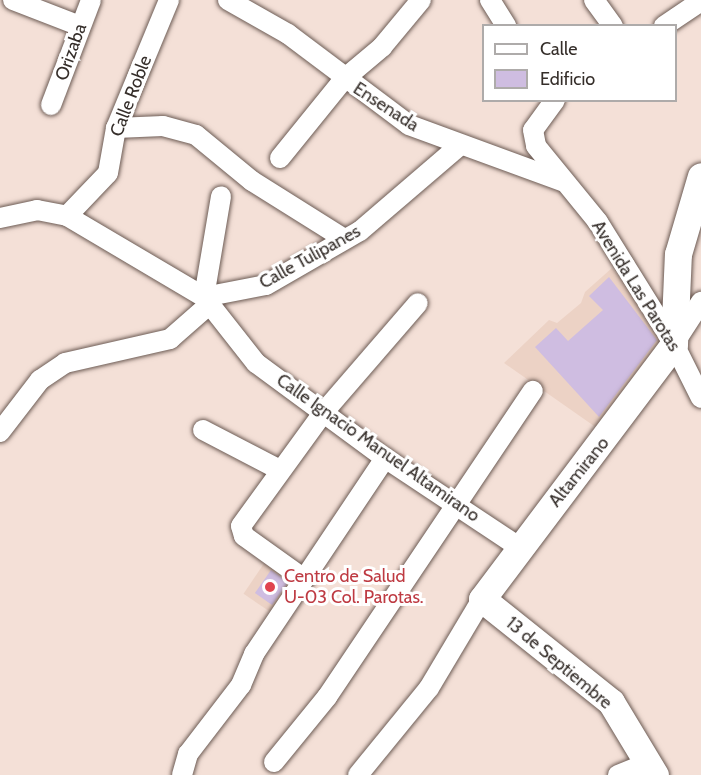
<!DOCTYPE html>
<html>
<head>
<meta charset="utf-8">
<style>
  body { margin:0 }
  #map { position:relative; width:701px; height:775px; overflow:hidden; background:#f4e0d7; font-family:Cabin,sans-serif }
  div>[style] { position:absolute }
  .built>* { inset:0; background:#ecd2c5; transform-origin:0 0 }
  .building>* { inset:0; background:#cfbde1; transform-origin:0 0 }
  .roads { filter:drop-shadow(0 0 2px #6c5b54) drop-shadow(0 0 2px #6c5b54) }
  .street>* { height:20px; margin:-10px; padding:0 10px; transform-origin:10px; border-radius:10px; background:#fff }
  .secondary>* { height:27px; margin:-13.5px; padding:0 13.5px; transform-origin:13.5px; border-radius:13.5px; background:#fff }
  .dots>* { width:16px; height:16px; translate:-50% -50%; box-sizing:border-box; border:3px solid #fff; border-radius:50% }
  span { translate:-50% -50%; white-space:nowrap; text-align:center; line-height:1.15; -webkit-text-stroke:6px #fff; paint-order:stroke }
  .street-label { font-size:18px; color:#352e2a }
  .health-label { font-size:18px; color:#be3a42 }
  .left { translate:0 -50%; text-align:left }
  .legend { position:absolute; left:482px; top:24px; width:195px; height:78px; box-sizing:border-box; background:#fff; border:2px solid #aeabaa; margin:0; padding:8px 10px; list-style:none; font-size:18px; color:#352e2a }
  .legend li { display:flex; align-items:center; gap:12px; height:30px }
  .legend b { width:30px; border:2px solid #aeabaa }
</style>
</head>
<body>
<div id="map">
  <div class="built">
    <i style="clip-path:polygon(612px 268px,672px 343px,604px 433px,504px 363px,549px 320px,557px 323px,581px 303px,585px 292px)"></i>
    <i style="left:267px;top:559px;width:37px;height:42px;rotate:34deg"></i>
  </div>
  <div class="building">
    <i style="clip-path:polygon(609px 277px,657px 340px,599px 417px,535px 347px,556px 328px,568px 341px,603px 310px,589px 296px)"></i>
    <i style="left:271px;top:570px;width:21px;height:28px;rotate:35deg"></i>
  </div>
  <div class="roads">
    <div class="street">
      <i style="left:13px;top:0;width:72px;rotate:21.2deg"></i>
      <i style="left:228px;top:0;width:69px;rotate:29.5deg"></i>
      <i style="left:288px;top:34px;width:151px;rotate:36.9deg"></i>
      <i style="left:409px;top:125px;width:163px;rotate:20.1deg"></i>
      <i style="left:490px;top:0;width:31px;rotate:58deg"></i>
      <i style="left:594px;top:0;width:32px;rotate:54deg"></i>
      <i style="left:664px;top:26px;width:45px;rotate:-34deg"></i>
      <i style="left:555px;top:100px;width:37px;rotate:126deg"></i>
      <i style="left:533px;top:130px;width:16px;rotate:79deg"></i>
      <i style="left:536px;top:146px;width:98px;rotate:50.8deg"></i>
      <i style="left:598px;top:222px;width:144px;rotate:58.1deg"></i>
      <i style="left:674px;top:344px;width:60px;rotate:63.4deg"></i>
      <i style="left:51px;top:105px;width:112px;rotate:-69.1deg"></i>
      <i style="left:116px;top:128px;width:47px;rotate:-2.4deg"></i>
      <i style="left:163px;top:126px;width:34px;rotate:15deg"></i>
      <i style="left:196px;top:135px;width:72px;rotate:39.4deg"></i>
      <i style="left:252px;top:181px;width:107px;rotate:32.1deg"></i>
      <i style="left:280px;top:158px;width:102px;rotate:-51deg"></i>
      <i style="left:344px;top:79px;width:50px;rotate:-40.1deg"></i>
      <i style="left:382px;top:47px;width:61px;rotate:-50.3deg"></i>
      <i style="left:67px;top:216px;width:59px;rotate:-46.4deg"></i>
      <i style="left:108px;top:173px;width:46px;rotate:-79.9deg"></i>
      <i style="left:116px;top:128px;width:139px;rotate:-67.5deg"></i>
      <i style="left:0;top:218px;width:38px;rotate:-12deg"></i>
      <i style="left:37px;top:210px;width:31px;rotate:11deg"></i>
      <i style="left:67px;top:216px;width:159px;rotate:30.6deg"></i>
      <i style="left:204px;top:297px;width:84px;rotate:51.8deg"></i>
      <i style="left:256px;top:363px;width:160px;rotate:36.4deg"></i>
      <i style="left:385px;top:458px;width:161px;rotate:33.6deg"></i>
      <i style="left:204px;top:297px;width:63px;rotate:-11deg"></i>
      <i style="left:266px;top:285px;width:108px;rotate:-29.9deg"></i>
      <i style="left:360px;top:231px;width:130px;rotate:-40.6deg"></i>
      <i style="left:204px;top:297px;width:102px;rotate:-80.4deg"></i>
      <i style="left:675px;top:342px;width:48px;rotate:-57deg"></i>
      <i style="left:203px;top:430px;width:87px;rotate:27.5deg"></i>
      <i style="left:0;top:432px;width:66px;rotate:-52.4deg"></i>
      <i style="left:40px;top:380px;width:30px;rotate:-34deg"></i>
      <i style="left:65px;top:363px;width:108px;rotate:-12.9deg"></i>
      <i style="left:170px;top:339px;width:53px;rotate:-41.2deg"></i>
      <i style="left:304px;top:579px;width:74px;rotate:-144.4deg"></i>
      <i style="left:244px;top:536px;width:10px;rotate:-107deg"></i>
      <i style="left:241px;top:526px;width:140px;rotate:-54deg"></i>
      <i style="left:323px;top:413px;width:145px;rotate:-49.2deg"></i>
      <i style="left:274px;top:762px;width:84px;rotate:-50.8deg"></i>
      <i style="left:327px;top:697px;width:369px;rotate:-56.1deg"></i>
      <i style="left:182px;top:775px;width:22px;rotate:-74deg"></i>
      <i style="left:188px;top:754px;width:87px;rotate:-52.5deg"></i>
      <i style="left:241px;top:685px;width:34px;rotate:-67deg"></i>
      <i style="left:254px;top:654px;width:236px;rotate:-56.2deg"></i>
      <i style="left:358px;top:775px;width:112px;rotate:-50.8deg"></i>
      <i style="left:429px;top:688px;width:104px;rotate:-59.2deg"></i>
      <i style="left:618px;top:775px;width:32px;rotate:-22deg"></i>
    </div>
    <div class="secondary">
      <i style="left:655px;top:775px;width:85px;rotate:-121.1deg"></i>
      <i style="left:611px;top:702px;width:165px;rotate:-141.4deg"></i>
      <i style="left:482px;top:599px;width:319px;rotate:-53deg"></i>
      <i style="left:674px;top:344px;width:90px;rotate:-87.5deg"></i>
      <i style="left:678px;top:254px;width:81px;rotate:-73.6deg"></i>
    </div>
  </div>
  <div class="dots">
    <i style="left:270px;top:587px;background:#e0444e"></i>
  </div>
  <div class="street-label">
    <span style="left:71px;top:52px;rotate:-70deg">Orizaba</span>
    <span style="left:131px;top:96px;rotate:-69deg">Calle Roble</span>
    <span style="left:386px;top:107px;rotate:33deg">Ensenada</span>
    <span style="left:310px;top:257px;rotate:-29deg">Calle Tulipanes</span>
    <span style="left:636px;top:286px;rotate:58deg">Avenida Las Parotas</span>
    <span style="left:378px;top:448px;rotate:35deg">Calle Ignacio Manuel Altamirano</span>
    <span style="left:579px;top:472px;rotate:-51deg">Altamirano</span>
    <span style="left:559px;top:663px;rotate:40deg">13 de Septiembre</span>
  </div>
  <div class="health-label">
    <span class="left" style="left:284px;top:587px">Centro de Salud<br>U-03 Col. Parotas.</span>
  </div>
  <ul class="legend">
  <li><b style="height:8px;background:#fff"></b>Calle</li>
  <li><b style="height:16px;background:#cfbde1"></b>Edificio</li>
  </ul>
</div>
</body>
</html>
